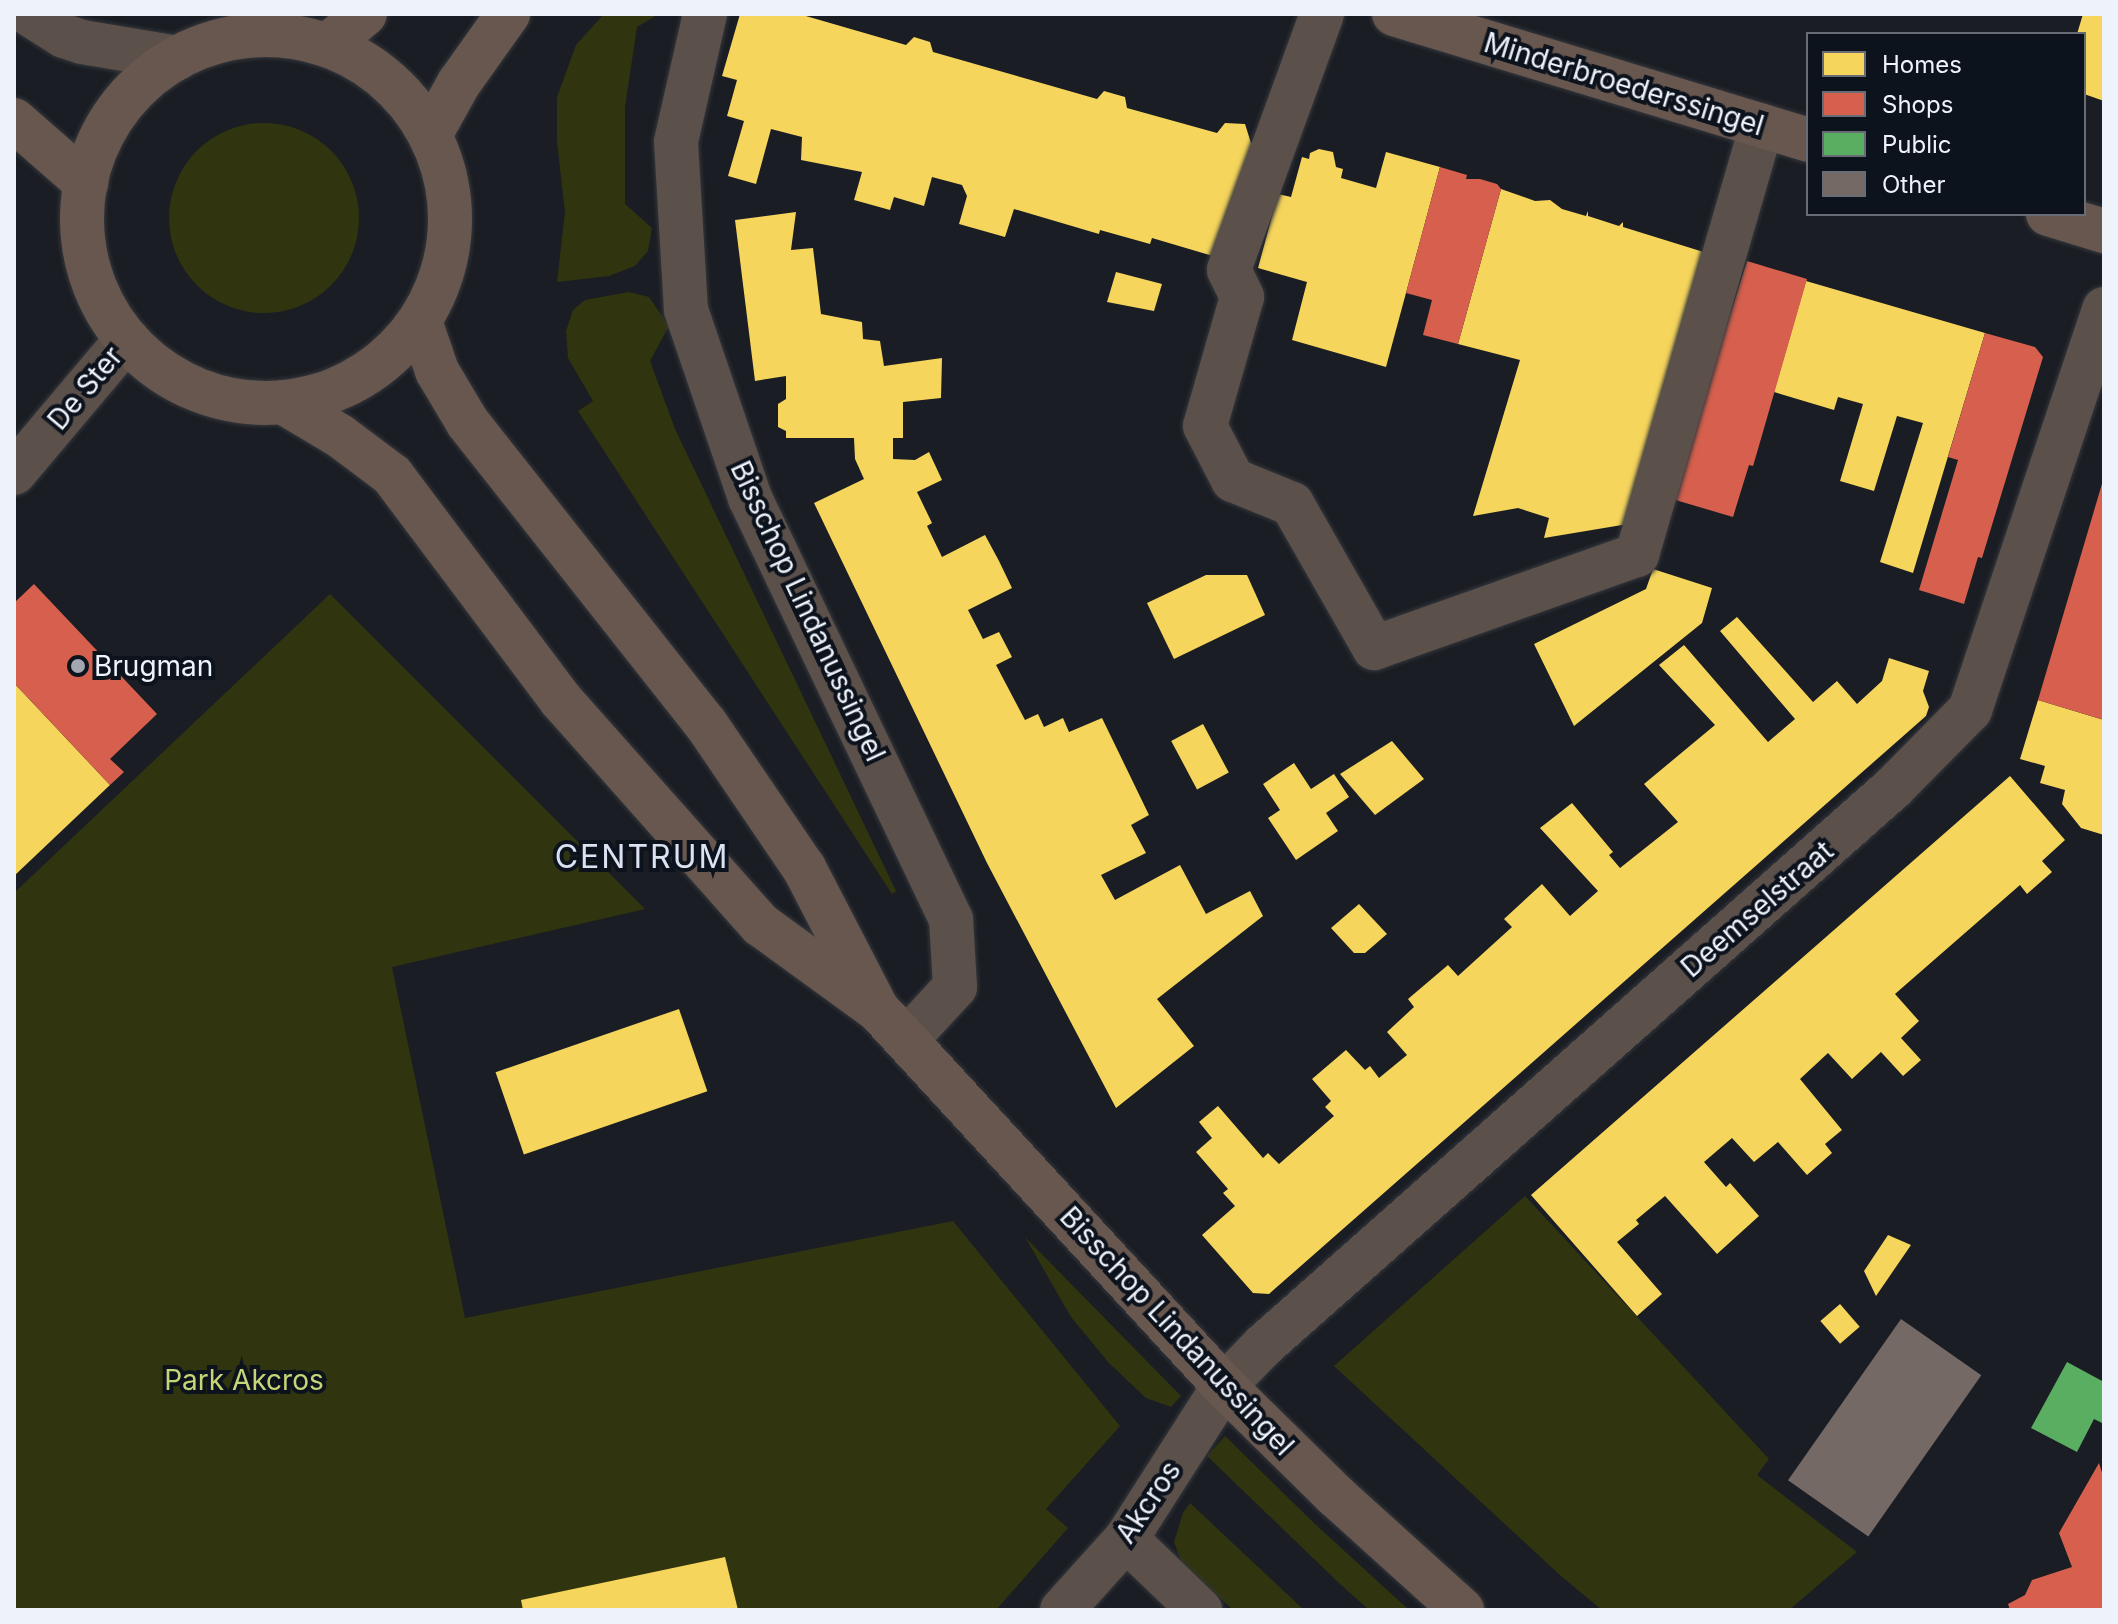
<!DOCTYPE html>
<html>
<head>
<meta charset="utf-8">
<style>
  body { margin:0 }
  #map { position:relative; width:2118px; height:1624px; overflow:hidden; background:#1a1d23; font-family:Inter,sans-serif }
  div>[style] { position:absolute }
  .green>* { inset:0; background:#30350f }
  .round { border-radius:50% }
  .homes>* { inset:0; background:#f6d55c; transform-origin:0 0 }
  .shops>* { inset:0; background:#d6604d }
  .public>* { inset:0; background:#5aae61 }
  .building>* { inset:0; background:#756966; transform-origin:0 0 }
  .roads { filter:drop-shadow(0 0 2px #34373c) drop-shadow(0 0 2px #34373c) }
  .minor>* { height:44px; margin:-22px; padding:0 22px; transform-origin:22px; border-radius:22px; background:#5b504a }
  .major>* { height:44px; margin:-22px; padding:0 22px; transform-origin:22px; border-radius:22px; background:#68574e }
  .major>.ring { margin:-22px; padding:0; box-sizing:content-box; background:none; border:44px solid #68574e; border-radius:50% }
  .dots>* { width:22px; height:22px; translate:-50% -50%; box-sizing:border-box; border:4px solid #0d131d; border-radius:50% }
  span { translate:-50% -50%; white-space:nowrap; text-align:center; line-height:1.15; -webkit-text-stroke:8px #0d131d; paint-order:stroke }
  .street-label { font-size:28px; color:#eef2fa }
  .poi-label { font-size:28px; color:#eef2fa }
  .left { translate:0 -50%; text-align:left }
  .park-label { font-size:28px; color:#c6d676 }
  .quarter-label { font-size:32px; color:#dbe3f3; letter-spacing:2px }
  .frame { position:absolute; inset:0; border:16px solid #eef2fa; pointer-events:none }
  .legend { position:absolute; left:1806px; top:32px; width:280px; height:184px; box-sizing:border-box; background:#0d131d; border:2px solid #676c75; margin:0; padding:10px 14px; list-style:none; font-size:24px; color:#eef2fa }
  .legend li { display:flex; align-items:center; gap:16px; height:40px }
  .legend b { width:40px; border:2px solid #676c75 }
</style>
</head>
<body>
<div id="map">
  <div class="green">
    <i style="clip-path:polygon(604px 14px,659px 14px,637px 27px,625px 107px,625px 204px,652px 228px,648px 251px,635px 266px,609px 276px,557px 282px,565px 212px,557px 142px,557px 97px,576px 45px)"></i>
    <i class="round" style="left:169px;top:123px;width:190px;height:190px"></i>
    <i style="clip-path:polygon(629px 292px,649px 297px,669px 326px,650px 361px,675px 429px,896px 891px,892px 894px,578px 411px,593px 401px,568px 358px,566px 331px,573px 310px,585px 300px)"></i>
    <i style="clip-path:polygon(330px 594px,645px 909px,392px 967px,465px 1318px,953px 1221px,1120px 1426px,1046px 1509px,1068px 1528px,996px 1610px,14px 1610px,14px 893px)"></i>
    <i style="clip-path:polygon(1525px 1196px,1769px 1459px,1757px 1475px,1857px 1552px,1789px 1610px,1602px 1610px,1561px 1576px,1334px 1366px)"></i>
    <i style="clip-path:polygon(1025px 1237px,1181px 1396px,1171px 1407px,1146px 1398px,1109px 1363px,1071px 1317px)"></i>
    <i style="clip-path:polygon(1225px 1436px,1315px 1524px,1409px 1610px,1369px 1610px,1339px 1583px,1207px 1456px)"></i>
    <i style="clip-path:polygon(1190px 1503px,1304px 1610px,1233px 1610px,1181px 1561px,1174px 1542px,1183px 1513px)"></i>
  </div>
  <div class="homes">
    <i style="clip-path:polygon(740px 14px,799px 14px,906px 45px,914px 37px,930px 42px,933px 52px,1097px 99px,1104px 91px,1125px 97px,1127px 108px,1217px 133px,1225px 123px,1245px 124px,1251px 143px,1256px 144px,1223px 259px,1152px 238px,1150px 244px,1100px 230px,1099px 234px,1014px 209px,1005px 237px,959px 224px,967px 196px,962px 185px,932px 177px,924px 206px,894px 197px,890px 210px,854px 200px,862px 172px,801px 160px,802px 137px,771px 129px,756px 184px,728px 176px,744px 121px,727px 116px,737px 80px,722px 76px)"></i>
    <i style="clip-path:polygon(2083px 14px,2104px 14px,2104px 101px,2084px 94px,2084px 34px,2077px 34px)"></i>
    <i style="clip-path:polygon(1319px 149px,1333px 152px,1336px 167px,1343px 169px,1341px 178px,1376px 188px,1386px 152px,1440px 167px,1386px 367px,1292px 340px,1307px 282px,1258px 268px,1278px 194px,1291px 197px,1302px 157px,1309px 159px,1310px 153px)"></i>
    <i style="clip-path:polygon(1501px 189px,1535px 201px,1550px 200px,1562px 209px,1586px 216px,1588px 211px,1588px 216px,1619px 226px,1623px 222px,1623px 227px,1710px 254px,1628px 524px,1544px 538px,1549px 518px,1518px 508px,1473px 516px,1520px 360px,1458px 344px)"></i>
    <i style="clip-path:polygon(796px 212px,791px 250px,813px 248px,821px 314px,862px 322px,863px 339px,880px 341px,884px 366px,942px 358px,941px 398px,903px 402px,903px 438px,893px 438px,893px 459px,915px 460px,929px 452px,942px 480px,917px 492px,932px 523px,927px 526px,942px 557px,985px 535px,999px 561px,1012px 588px,968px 610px,983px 639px,999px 632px,1012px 657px,996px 665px,1025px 720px,1038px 714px,1044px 727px,1063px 718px,1069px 732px,1102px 718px,1149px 815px,1131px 825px,1146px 853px,1101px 875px,1115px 900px,1180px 865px,1206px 914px,1250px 891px,1263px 916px,1157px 999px,1194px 1046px,1116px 1108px,987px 863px,814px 503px,864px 479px,855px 459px,854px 438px,786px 438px,786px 431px,778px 427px,778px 404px,786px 399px,786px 376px,755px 381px,735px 220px)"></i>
    <i style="clip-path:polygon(1116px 272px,1162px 284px,1154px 311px,1107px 302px)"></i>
    <i style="clip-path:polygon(1806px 281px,1985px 333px,1913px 573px,1880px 562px,1923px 423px,1897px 416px,1874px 491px,1840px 481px,1863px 404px,1838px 397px,1834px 410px,1774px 392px)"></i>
    <i style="clip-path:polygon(1653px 569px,1712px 588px,1702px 623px,1574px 726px,1534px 644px,1646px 589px)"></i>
    <i style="clip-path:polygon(1206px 575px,1247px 575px,1265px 615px,1174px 659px,1147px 603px)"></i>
    <i style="clip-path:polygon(1737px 617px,1813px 702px,1837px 681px,1857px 704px,1882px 681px,1889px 658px,1929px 671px,1923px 691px,1929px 707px,1926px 716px,1269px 1294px,1253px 1293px,1202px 1235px,1235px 1206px,1223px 1193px,1228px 1189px,1196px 1152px,1212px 1138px,1199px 1122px,1218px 1106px,1263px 1158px,1268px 1153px,1279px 1164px,1334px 1116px,1325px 1107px,1331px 1101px,1312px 1079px,1346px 1050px,1365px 1070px,1370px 1066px,1379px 1078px,1407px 1055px,1387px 1032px,1414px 1007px,1408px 999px,1448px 965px,1458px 976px,1512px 927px,1504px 919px,1542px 884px,1570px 916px,1598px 891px,1540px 828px,1572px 803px,1613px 852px,1609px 855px,1620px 868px,1678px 822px,1644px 784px,1715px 725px,1659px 665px,1684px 645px,1768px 742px,1795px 719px,1720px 631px)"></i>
    <i style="clip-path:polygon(14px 683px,110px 785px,14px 876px)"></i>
    <i style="clip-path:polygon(2038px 700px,2104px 720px,2104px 835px,2081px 828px,2062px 804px,2065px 790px,2040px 783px,2045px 766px,2020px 759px)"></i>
    <i style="left:1203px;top:724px;width:55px;height:36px;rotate:62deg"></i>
    <i style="clip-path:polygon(1392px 741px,1424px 779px,1375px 815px,1340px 774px)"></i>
    <i style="clip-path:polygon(1294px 763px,1311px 789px,1334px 774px,1349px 797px,1326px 813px,1338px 831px,1296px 860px,1268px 818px,1280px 810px,1263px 784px)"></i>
    <i style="clip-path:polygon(2010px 776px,2065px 840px,2042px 861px,2052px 872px,2027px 894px,2020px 885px,1895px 994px,1919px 1021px,1901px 1038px,1921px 1060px,1903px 1076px,1881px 1052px,1852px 1079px,1828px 1053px,1800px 1079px,1842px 1130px,1825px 1144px,1832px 1153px,1807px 1175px,1778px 1142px,1754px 1162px,1732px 1138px,1704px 1162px,1726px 1187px,1730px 1183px,1759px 1216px,1717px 1254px,1665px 1196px,1636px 1220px,1639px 1224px,1617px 1242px,1662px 1294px,1637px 1316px,1531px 1195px)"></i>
    <i style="clip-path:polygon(1359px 904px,1387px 934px,1365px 953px,1354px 953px,1331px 928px)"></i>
    <i style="left:679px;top:1009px;width:87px;height:194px;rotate:71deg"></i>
    <i style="clip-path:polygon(1888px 1235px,1911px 1245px,1876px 1296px,1864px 1271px)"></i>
    <i style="left:1840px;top:1304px;width:30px;height:26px;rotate:49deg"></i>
    <i style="clip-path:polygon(725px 1557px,738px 1610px,523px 1610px,521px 1600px)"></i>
  </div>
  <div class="shops">
    <i style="clip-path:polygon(1440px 167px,1467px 175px,1466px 179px,1480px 179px,1497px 184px,1501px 189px,1458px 344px,1423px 335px,1432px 300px,1406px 293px)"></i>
    <i style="clip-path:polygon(1747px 261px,1807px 279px,1756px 456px,1753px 466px,1749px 465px,1733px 517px,1672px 499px)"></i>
    <i style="clip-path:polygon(1985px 333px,2035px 347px,2043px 357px,1982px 558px,1978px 557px,1964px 604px,1919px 590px,1958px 460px,1948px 457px)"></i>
    <i style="clip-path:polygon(2104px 477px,2104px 720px,2038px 700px)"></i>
    <i style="clip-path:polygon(34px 584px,157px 714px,110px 759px,124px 772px,110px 785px,14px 683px,14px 603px)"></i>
    <i style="clip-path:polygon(2099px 1463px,2104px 1479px,2104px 1610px,2010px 1610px,2008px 1604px,2025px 1595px,2032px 1580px,2072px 1567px,2059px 1533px)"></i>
  </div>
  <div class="public">
    <i style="clip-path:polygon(2067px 1362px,2104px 1382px,2104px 1424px,2094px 1419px,2077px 1452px,2031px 1428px)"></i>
  </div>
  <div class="building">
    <i style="left:1901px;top:1319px;width:98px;height:197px;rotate:35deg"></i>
  </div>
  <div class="roads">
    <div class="minor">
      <i style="left:29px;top:14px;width:41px;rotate:32.2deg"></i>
      <i style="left:64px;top:36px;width:19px;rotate:18deg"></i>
      <i style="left:82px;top:42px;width:97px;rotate:9.5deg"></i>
      <i style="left:705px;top:14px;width:131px;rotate:102.8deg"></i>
      <i style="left:676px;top:142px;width:168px;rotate:86.6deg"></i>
      <i style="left:686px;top:310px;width:199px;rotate:71.2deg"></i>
      <i style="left:750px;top:498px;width:467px;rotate:64.5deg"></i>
      <i style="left:951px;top:919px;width:68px;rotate:86.6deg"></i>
      <i style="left:955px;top:987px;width:72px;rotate:132.8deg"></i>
      <i style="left:1322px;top:14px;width:272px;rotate:110deg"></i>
      <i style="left:1229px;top:270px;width:30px;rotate:64deg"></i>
      <i style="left:1242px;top:297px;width:134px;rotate:106deg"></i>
      <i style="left:1205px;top:426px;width:61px;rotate:62.6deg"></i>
      <i style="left:1233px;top:480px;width:64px;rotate:22.1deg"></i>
      <i style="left:1292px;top:504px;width:166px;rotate:60.3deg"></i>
      <i style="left:1374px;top:648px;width:279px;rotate:-19.5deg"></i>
      <i style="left:1637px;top:555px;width:447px;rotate:-73.8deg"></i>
      <i style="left:14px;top:473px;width:175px;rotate:-49.9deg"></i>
      <i style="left:1126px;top:1539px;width:103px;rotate:43.8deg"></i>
      <i style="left:1062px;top:1610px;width:96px;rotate:-48deg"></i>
      <i style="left:1126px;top:1539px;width:182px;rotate:-57.4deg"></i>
      <i style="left:1224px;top:1386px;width:57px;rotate:-45.7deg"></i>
      <i style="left:1264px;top:1345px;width:840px;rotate:-41.53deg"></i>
      <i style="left:1893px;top:788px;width:110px;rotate:-45.4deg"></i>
      <i style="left:1970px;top:710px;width:423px;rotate:-71.5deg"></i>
    </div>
    <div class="major">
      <i style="left:1394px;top:14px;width:433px;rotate:16.9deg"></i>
      <i class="ring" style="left:82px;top:35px;width:324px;height:324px"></i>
      <i style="left:328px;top:45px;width:48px;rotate:-40deg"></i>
      <i style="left:14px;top:120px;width:96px;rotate:41.2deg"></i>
      <i style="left:430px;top:135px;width:60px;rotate:-60.9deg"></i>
      <i style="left:459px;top:83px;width:85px;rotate:-54.6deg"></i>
      <i style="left:2048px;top:214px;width:59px;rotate:16.9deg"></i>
      <i style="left:420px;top:321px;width:53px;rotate:71.2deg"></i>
      <i style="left:437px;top:371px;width:61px;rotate:59.2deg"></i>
      <i style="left:468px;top:423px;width:384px;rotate:51.7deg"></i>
      <i style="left:706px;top:724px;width:174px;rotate:55.8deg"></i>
      <i style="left:804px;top:868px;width:150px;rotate:62.6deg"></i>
      <i style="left:283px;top:402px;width:66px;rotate:30.8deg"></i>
      <i style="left:340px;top:436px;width:65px;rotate:36.9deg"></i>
      <i style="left:392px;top:475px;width:281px;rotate:53.1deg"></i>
      <i style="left:561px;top:700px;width:301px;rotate:48.4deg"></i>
      <i style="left:761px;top:925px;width:145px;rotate:36deg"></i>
      <i style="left:878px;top:1010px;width:511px;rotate:47.38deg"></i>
      <i style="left:1224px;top:1386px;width:157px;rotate:44.5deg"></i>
      <i style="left:1336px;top:1496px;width:170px;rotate:42.1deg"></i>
    </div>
  </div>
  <div class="dots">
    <i style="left:78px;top:666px;background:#a4a7af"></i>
  </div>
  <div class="street-label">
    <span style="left:1624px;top:84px;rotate:17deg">Minderbroederssingel</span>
    <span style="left:85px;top:388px;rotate:-50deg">De Ster</span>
    <span style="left:808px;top:611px;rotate:65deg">Bisschop Lindanussingel</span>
    <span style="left:1757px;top:909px;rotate:-41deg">Deemselstraat</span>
    <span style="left:1177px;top:1331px;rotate:47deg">Bisschop Lindanussingel</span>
    <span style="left:1148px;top:1502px;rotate:-56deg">Akcros</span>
  </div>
  <div class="poi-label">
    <span class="left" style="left:94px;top:666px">Brugman</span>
  </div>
  <div class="park-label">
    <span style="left:244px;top:1380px">Park Akcros</span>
  </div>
  <div class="quarter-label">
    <span style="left:642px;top:857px">CENTRUM</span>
  </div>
  <div class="frame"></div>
  <ul class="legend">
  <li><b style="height:22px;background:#f6d55c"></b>Homes</li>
  <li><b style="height:22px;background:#d6604d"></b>Shops</li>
  <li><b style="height:22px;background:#5aae61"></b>Public</li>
  <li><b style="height:22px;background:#756966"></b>Other</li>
  </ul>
</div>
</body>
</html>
